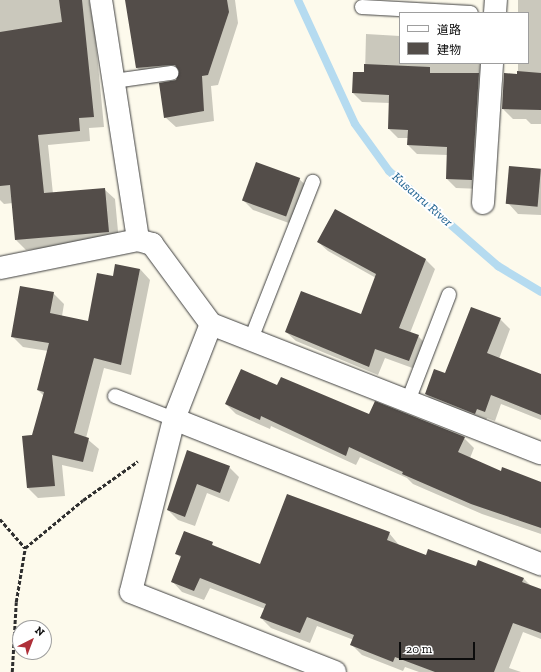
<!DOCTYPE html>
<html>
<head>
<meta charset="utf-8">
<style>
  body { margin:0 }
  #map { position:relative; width:541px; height:672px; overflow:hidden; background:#fdfaec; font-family:"Zilla Slab","Noto Sans JP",serif }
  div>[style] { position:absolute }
  .shadow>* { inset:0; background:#0003 }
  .stream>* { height:8px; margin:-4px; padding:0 4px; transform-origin:4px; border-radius:4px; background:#b5dbf0 }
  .building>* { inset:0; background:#534d49; transform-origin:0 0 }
  .path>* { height:2.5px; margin-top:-1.25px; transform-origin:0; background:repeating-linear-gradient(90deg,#2e2e2e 0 4px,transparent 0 6px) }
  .roads { filter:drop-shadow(0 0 1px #3f3f3f) drop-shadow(0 0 1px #3f3f3f) }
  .service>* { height:14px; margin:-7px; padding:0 7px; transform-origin:7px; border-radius:7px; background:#fff }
  .minor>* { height:22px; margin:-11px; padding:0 11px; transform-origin:11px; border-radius:11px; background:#fff }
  span { translate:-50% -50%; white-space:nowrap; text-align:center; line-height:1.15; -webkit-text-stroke:4px #fff; paint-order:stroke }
  .water-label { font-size:13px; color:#206392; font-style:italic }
  .legend { position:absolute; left:399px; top:12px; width:130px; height:52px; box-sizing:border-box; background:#fff; border:1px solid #9e9e9e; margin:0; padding:5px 7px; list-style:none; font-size:12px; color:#0c0c0c }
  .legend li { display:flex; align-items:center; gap:8px; height:20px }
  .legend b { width:20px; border:1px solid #9e9e9e }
  .north { position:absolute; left:12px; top:620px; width:40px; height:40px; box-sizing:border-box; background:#fff; border:1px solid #9e9e9e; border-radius:50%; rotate:42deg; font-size:11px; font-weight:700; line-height:16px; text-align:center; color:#0c0c0c }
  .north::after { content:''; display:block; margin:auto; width:14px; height:18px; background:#af3039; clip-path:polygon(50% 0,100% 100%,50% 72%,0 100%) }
  .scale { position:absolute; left:399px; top:642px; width:76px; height:18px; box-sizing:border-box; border:2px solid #0c0c0c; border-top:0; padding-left:5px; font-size:12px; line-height:14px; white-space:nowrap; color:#0c0c0c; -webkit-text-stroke:3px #fff; paint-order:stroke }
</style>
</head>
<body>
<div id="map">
  <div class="shadow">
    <i style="clip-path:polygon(0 0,89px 0,95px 33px,104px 127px,89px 128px,90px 141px,48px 145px,53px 194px,104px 189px,115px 199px,119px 242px,26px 250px,16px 240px,13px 203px,4px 204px,0 200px)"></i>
    <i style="clip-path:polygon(130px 0,235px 0,238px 23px,218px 85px,211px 86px,214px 121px,176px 127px,165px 117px,179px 75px,147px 78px,136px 67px)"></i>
    <i style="clip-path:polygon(518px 0,541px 0,541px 124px,531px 124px,526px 119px,513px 119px,503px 109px,518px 75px,518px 63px,528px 63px,528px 13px,518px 13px)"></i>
    <i style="clip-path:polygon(366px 34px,400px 36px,400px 63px,485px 63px,481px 189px,456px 188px,447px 179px,448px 155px,417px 154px,408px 145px,408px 138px,398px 138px,389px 129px,390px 103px,362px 102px,353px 93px,365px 73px)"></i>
    <i style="clip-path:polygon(541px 170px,541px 215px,518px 214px,508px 203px)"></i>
    <i style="clip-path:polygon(299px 179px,310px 189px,297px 226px,253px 210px,243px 200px)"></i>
    <i style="clip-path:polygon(318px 242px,426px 260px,435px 269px,410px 333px,418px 336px,428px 346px,418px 370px,385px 358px,378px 375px,296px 341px,286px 332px,362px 316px,376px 278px,328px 251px)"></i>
    <i style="clip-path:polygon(140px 269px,150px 280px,131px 375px,104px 368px,86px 438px,99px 449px,93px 472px,62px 465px,65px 496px,38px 498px,28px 488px,23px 436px,33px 435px,44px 396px,38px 390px,48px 351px,23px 347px,12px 336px,53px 293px,64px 304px,62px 316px,89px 323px,114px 278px)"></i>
    <i style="clip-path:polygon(500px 319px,510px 329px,499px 359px,541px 375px,541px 420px,501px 404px,495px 421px,487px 418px,485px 423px,436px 404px,426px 394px)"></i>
    <i style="clip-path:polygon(278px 386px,369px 415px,464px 438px,474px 448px,470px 458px,501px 472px,541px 484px,541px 534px,482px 514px,413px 484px,407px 478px,360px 457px,356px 465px,271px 426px,270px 429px,236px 414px,226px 404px)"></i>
    <i style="clip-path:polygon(188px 451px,229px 467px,239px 477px,229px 502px,207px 493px,195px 526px,178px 520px,168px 510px)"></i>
    <i style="clip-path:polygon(184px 533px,261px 565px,389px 533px,399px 545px,427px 556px,524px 579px,532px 587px,541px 590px,541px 639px,523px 632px,509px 668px,521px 672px,419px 672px,405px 667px,403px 671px,362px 655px,352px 645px,354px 640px,317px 626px,310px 643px,271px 628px,261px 618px,265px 609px,210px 588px,204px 600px,182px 592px,172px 581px,181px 558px,176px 553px)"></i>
  </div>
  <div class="stream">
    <i style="left:298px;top:0;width:136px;rotate:65.3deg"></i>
    <i style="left:355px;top:124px;width:58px;rotate:54.1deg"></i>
    <i style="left:389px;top:171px;width:145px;rotate:41.1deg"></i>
    <i style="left:498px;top:266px;width:50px;rotate:31.2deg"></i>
  </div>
  <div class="building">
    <i style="clip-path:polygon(59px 0,82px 0,94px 117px,79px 118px,80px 131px,38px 135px,44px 193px,105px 188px,109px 232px,15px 240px,10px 185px,0 186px,0 32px,62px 22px)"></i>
    <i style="clip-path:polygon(125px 0,227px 0,229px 12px,208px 75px,202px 76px,204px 111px,164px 118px,159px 83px,176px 80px,179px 71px,175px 65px,170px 65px,136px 68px)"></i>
    <i style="clip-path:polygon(364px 64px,430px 67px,430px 73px,479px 73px,472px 180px,446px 179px,447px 147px,407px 145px,408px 130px,388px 129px,389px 95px,352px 93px,353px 72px,364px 72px)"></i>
    <i style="clip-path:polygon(517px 71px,541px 73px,541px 110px,502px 109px,504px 73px,517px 74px)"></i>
    <i style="left:256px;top:162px;width:47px;height:41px;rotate:20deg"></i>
    <i style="left:509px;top:166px;width:32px;height:38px;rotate:5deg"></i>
    <i style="clip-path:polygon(335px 209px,426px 259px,399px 328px,419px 335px,409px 361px,375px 349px,369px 367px,285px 332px,301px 291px,361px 314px,376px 274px,317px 242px)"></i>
    <i style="clip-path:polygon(115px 264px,140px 269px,121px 365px,94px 358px,74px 433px,89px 438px,83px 462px,52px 455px,55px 486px,27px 488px,22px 436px,32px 435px,44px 392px,37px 390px,49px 343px,11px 337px,20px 286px,54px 292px,50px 313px,88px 321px,97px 273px,113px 276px)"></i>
    <i style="clip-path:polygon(471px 307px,501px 318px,487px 353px,541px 374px,541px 415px,491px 395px,485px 412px,477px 409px,475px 414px,425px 394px,434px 369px,445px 373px)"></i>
    <i style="clip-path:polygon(241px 369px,277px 385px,281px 377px,369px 414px,375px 401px,465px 437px,458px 452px,501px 471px,502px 467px,541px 482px,541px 528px,471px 504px,402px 474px,403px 472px,349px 447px,346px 456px,261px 416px,260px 420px,225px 404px)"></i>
    <i style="clip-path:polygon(187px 450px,230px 466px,220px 493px,197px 484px,185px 517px,167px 510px)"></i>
    <i style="clip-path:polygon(287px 494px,390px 532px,387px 540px,426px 555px,428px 549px,476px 566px,478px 560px,524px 578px,522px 582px,541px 589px,541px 633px,513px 623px,494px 672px,435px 672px,395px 657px,393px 662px,350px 645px,354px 635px,307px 617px,300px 633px,260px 618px,266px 604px,200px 578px,194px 591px,171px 582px,181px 556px,175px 554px,184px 531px,213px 542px,212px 545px,260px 564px)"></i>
  </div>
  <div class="path">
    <i style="left:0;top:519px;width:38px;rotate:49deg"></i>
    <i style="left:12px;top:672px;width:70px;rotate:-86.7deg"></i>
    <i style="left:16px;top:602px;width:55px;rotate:-80.5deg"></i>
    <i style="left:25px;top:548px;width:75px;rotate:-39.6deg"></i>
    <i style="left:83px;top:500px;width:67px;rotate:-35.3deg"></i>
  </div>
  <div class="roads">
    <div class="service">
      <i style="left:362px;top:7px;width:109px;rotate:3.2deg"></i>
      <i style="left:114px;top:81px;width:58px;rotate:-8deg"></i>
      <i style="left:251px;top:339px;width:169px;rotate:-68.5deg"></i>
      <i style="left:115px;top:396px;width:63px;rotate:21.3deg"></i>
      <i style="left:408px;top:401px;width:114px;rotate:-68.9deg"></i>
    </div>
    <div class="minor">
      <i style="left:101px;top:0;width:243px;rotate:81.2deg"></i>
      <i style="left:138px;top:240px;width:15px;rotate:16deg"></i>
      <i style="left:152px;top:244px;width:99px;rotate:53.6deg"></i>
      <i style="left:211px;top:324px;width:354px;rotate:21.4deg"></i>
      <i style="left:495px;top:13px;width:13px;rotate:-86deg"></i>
      <i style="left:483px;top:203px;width:140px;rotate:-86.3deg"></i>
      <i style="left:0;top:268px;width:141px;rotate:-11.5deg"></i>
      <i style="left:211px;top:324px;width:102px;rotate:111.3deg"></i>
      <i style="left:174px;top:419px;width:178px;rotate:104deg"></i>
      <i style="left:131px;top:592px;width:219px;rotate:21.4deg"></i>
      <i style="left:174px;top:419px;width:395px;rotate:21.6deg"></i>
    </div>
  </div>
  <div class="water-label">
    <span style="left:422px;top:200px;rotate:41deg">Kusanru River</span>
  </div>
  <ul class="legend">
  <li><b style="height:5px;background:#fff"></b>道路</li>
  <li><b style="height:11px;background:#534d49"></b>建物</li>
  </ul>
  <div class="north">N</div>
  <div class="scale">20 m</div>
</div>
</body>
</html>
